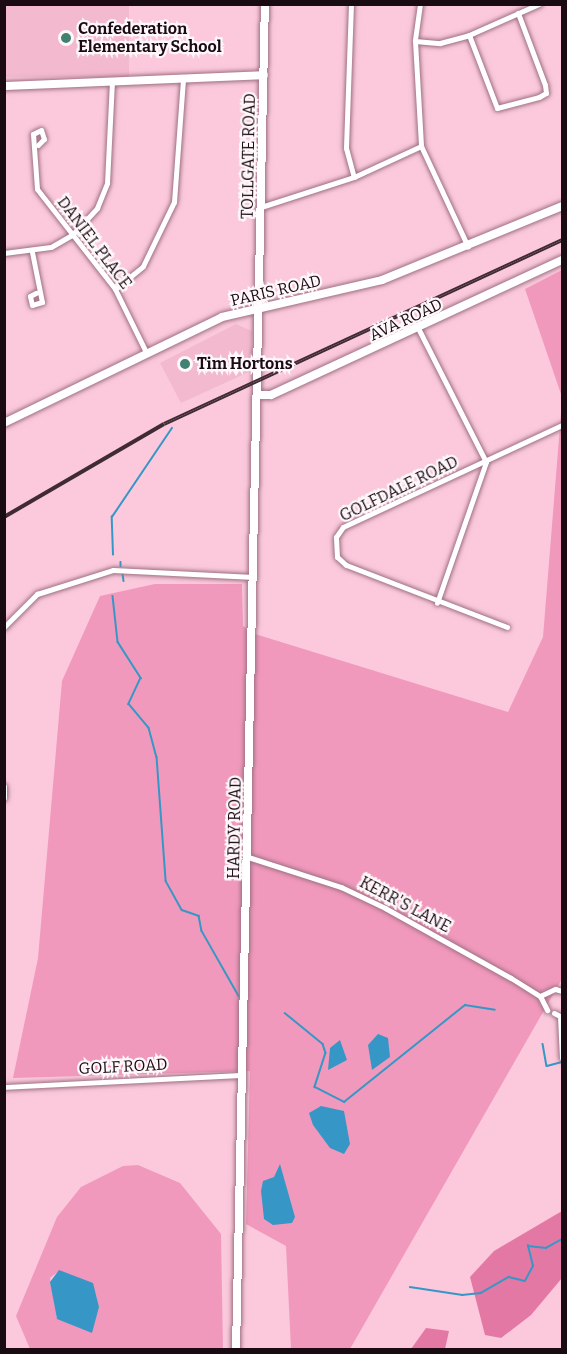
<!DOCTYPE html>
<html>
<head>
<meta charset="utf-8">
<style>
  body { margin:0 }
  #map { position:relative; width:567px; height:1354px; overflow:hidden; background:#fbc9db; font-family:Bitter,serif }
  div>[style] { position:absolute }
  .built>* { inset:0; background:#f3b9cf; transform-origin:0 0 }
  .green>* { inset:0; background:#f199bc }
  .forest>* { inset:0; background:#e478a5 }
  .water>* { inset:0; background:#3697c7 }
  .stream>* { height:1.5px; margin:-0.75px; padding:0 0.75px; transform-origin:0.75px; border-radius:0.75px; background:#3697c7 }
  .roads { filter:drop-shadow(0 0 2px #9e7082) drop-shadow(0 0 2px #9e7082) }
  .street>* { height:5px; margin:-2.5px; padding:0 2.5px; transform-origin:2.5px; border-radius:2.5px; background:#fff }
  .secondary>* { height:8px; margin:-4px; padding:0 4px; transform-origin:4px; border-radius:4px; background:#fff }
  .rail>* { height:4px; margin-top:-2px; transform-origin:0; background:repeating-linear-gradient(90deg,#fef8fa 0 4.5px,#402a33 0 9px); box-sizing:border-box; border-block:2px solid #402a33 }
  .dots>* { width:16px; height:16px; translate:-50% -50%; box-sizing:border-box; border:3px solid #fef8fa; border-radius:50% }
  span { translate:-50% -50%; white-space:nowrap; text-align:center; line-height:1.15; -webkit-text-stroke:4.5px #fef8fa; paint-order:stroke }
  .poi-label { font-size:16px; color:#1a0a11; font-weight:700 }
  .left { translate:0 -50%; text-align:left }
  .street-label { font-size:16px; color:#1a0a11 }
  .frame { position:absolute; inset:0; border:6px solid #1a0a11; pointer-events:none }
</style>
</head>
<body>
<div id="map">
  <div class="built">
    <i style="left:4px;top:5px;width:125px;height:72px"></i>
    <i style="clip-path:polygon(236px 324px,252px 331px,251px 371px,181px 403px,160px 363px)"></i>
  </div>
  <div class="green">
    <i style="clip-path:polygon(562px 270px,562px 397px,525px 289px)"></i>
    <i style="clip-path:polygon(562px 401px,562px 979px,350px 1349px,291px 1349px,286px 1246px,246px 1224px,250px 1071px,13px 1078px,38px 958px,62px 681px,100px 596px,155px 584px,242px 584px,243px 626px,255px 634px,508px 712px,543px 637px)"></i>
    <i style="clip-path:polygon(evenodd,138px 1165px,180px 1183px,221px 1234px,223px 1349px,30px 1349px,16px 1316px,57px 1217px,81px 1187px,123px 1166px,138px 1165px,59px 1271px,92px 1289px,97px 1298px,57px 1319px,50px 1278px,59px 1271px)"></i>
  </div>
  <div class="forest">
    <i style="clip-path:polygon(562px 1211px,562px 1278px,531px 1315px,501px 1338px,485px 1335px,470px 1277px,494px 1251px)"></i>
    <i style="clip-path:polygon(426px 1328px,449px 1331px,445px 1349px,411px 1349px)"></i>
  </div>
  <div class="water">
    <i style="clip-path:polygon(378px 1034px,388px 1038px,390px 1057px,372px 1070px,368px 1045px)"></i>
    <i style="clip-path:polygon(340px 1040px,347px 1060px,328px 1070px,330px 1048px)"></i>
    <i style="clip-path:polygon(321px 1106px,344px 1111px,350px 1144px,344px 1154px,330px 1148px,313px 1125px,309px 1113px)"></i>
    <i style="clip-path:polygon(280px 1164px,295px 1217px,292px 1223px,273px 1225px,264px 1219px,261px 1191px,263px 1181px,274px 1177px)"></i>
    <i style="clip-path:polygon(59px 1270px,93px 1283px,99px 1307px,92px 1333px,57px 1319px,50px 1282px)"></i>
  </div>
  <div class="stream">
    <i style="left:113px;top:555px;width:38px;rotate:-92deg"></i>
    <i style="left:112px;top:517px;width:107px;rotate:-56deg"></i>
    <i style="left:121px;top:562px;width:4px;rotate:90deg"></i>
    <i style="left:123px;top:574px;width:7px;rotate:82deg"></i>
    <i style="left:113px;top:596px;width:46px;rotate:83.8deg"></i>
    <i style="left:118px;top:642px;width:43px;rotate:57.4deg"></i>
    <i style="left:141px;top:678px;width:29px;rotate:115deg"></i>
    <i style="left:129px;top:704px;width:31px;rotate:50deg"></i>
    <i style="left:149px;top:728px;width:30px;rotate:75deg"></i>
    <i style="left:157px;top:757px;width:124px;rotate:85.8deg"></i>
    <i style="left:166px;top:881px;width:33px;rotate:61deg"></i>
    <i style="left:182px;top:910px;width:18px;rotate:19deg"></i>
    <i style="left:199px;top:916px;width:15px;rotate:79deg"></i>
    <i style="left:202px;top:931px;width:75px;rotate:60.4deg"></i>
    <i style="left:285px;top:1013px;width:49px;rotate:39.2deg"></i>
    <i style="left:323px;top:1044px;width:9px;rotate:72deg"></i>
    <i style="left:326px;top:1053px;width:36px;rotate:108deg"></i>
    <i style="left:315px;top:1087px;width:33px;rotate:27deg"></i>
    <i style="left:344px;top:1102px;width:155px;rotate:-38.7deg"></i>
    <i style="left:465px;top:1005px;width:30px;rotate:9deg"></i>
    <i style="left:543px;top:1044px;width:22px;rotate:80deg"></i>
    <i style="left:547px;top:1066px;width:16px;rotate:-15deg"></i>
    <i style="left:410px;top:1287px;width:53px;rotate:8.7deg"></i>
    <i style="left:462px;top:1295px;width:19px;rotate:-6deg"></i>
    <i style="left:481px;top:1293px;width:32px;rotate:-30deg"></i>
    <i style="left:509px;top:1277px;width:16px;rotate:14deg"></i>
    <i style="left:525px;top:1281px;width:17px;rotate:-62deg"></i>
    <i style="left:533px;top:1266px;width:21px;rotate:-104deg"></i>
    <i style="left:528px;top:1246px;width:18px;rotate:6deg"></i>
    <i style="left:546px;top:1248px;width:18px;rotate:-29deg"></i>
  </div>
  <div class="roads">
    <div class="street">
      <i style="left:351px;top:4px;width:144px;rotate:92deg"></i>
      <i style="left:346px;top:148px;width:30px;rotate:75deg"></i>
      <i style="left:420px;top:4px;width:37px;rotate:98deg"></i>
      <i style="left:415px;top:41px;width:105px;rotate:86.7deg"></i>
      <i style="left:421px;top:146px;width:111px;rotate:65deg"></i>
      <i style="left:469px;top:35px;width:78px;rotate:69deg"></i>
      <i style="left:497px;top:108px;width:43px;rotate:-14.7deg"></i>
      <i style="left:539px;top:97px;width:8px;rotate:-30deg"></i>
      <i style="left:546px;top:93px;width:8px;rotate:-97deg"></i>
      <i style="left:545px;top:85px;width:77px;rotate:-110.6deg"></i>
      <i style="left:415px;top:41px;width:25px;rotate:5deg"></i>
      <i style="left:440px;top:43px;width:30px;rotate:-15deg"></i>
      <i style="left:469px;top:35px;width:77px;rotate:-23.9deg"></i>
      <i style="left:38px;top:145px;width:8px;rotate:-45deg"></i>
      <i style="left:44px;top:139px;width:9px;rotate:-108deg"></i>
      <i style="left:41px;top:130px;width:9px;rotate:153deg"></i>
      <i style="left:33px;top:134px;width:55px;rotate:85.8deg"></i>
      <i style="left:37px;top:189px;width:127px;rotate:52deg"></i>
      <i style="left:115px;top:289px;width:72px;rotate:63.8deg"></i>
      <i style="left:261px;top:207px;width:98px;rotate:-17.9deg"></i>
      <i style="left:354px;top:177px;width:74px;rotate:-24.8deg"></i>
      <i style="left:32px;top:252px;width:51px;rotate:78.7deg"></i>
      <i style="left:42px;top:302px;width:10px;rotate:163deg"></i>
      <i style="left:32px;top:305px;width:9px;rotate:-103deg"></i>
      <i style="left:30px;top:296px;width:7px;rotate:-27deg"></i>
      <i style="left:4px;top:253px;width:47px;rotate:-7.3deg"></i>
      <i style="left:51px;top:247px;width:24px;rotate:-30deg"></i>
      <i style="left:72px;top:235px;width:37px;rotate:-47deg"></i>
      <i style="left:97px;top:208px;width:27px;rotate:-68deg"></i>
      <i style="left:107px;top:183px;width:101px;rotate:-87.2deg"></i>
      <i style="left:115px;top:289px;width:36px;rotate:-39deg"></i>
      <i style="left:143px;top:266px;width:71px;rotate:-64.2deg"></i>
      <i style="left:174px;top:202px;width:124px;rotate:-85.8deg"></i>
      <i style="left:419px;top:330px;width:148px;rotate:63.1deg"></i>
      <i style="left:486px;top:462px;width:149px;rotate:109.2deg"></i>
      <i style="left:4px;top:627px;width:47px;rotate:-45deg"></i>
      <i style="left:37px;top:594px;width:80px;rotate:-17.5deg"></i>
      <i style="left:113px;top:570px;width:141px;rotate:2.8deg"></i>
      <i style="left:507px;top:627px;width:173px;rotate:-158.9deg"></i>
      <i style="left:346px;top:565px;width:12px;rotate:-138deg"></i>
      <i style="left:337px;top:557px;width:20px;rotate:-93deg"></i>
      <i style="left:336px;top:537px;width:12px;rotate:-55deg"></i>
      <i style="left:343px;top:527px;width:242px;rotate:-25deg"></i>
      <i style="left:4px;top:786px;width:12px;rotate:90deg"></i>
      <i style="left:248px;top:857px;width:98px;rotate:17.9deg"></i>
      <i style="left:341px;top:887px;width:49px;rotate:25.5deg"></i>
      <i style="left:385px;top:908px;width:144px;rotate:29.1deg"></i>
      <i style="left:511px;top:978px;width:34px;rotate:32deg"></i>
      <i style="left:540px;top:996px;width:16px;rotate:63deg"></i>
      <i style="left:540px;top:996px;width:17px;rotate:-25deg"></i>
      <i style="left:555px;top:989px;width:7px;rotate:16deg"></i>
      <i style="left:554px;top:1013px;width:7px;rotate:27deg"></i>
      <i style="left:560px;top:1016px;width:42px;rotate:87.3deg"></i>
      <i style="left:4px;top:1087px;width:239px;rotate:-2.9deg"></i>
    </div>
    <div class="secondary">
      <i style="left:4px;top:86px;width:260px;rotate:-2.4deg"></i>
      <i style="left:258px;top:395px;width:13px"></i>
      <i style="left:271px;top:395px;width:321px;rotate:-24.9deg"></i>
      <i style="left:4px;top:423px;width:242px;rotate:-25.9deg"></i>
      <i style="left:222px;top:317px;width:164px;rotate:-13deg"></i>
      <i style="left:382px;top:280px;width:195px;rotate:-22.3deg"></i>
      <i style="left:236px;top:1350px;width:1346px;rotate:-88.77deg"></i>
    </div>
  </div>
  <div class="rail">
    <i style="left:4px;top:517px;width:185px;rotate:-30.2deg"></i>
    <i style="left:164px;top:424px;width:438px;rotate:-24.8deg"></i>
  </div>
  <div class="dots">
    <i style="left:66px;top:38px;background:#418171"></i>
    <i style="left:185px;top:364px;background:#418171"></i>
  </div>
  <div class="poi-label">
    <span class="left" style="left:78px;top:38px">Confederation<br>Elementary School</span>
    <span class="left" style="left:197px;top:364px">Tim Hortons</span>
  </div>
  <div class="street-label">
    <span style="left:249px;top:156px;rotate:-89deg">TOLLGATE ROAD</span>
    <span style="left:94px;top:243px;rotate:53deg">DANIEL PLACE</span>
    <span style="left:276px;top:291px;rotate:-13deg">PARIS ROAD</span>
    <span style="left:406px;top:320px;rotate:-25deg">AVA ROAD</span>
    <span style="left:399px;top:489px;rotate:-26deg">GOLFDALE ROAD</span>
    <span style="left:235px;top:828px;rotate:-89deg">HARDY ROAD</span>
    <span style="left:405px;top:905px;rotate:28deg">KERR'S LANE</span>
    <span style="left:123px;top:1067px;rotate:-3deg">GOLF ROAD</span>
  </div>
  <div class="frame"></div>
</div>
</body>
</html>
